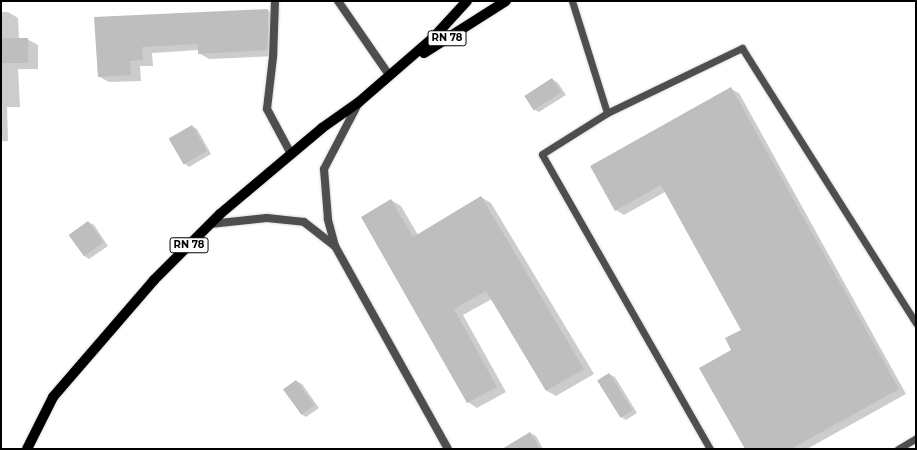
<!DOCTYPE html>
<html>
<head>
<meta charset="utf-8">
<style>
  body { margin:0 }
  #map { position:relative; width:917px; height:450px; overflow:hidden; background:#fff; font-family:Montserrat,sans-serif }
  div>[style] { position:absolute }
  .shadow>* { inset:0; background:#0003 }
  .building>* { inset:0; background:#bebebe; transform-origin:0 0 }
  .roads { filter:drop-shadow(0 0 1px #dbdbdb) drop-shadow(0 0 1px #dbdbdb) }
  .service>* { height:7px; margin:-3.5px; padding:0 3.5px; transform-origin:3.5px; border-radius:3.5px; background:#4e4e4e }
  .minor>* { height:8px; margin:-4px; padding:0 4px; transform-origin:4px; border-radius:4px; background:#4e4e4e }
  .primary>* { height:10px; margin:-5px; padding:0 5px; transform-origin:5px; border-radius:5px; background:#000 }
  span { translate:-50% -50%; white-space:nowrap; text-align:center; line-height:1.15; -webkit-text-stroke:3px #fff; paint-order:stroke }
  .shield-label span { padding:1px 3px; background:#fff; border:1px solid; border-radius:3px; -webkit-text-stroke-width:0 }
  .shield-label { font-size:10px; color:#000; font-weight:700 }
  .frame { position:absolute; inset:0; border:2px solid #000; pointer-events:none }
</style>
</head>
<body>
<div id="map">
  <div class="shadow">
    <i style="clip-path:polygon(267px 10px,278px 16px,278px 56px,209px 59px,199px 53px,199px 50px,152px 53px,153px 66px,140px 66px,141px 81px,109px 82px,98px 76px,95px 18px)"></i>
    <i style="clip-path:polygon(1px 12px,8px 12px,18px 18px,19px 39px,27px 39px,38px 45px,38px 69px,18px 69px,20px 107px,7px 107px,8px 141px,1px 141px)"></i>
    <i style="clip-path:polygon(552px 79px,558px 83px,566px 95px,539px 112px,533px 109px)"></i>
    <i style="clip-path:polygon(731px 89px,739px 93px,906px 394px,807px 449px,746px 449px,732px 350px,742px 330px,665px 192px,624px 215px,616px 210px)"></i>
    <i style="clip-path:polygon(192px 126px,197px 129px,211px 154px,189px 167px,184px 163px)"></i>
    <i style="clip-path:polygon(481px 197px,491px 203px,594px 374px,556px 396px,547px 391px,492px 299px,463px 315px,506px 392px,477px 408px,468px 402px,391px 200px,401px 206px,418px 235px)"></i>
    <i style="clip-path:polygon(88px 222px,94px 225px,108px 246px,89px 259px,83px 255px)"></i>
    <i style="clip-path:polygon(609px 374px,615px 377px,637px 413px,626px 420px,621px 417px)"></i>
    <i style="clip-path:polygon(296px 381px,302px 384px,319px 408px,306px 417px,301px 414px,284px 389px)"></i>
    <i style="clip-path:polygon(530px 433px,536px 436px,543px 449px,511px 449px)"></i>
  </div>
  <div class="building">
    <i style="clip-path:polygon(268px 9px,268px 50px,198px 54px,198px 44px,142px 47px,143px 60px,130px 61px,131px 75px,98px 77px,94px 17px)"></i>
    <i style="left:28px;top:38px;width:25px;height:27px;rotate:90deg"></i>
    <i style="left:552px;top:78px;width:17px;height:33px;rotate:57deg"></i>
    <i style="clip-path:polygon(731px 87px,899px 389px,791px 449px,745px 449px,699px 368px,731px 350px,725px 338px,741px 330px,661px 185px,615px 211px,590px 166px)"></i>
    <i style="left:192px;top:125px;width:30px;height:27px;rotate:60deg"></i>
    <i style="clip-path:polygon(481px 196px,584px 369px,546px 391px,486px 291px,454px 309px,497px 387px,467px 403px,361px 217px,391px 199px,413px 237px)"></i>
    <i style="left:88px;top:221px;width:26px;height:24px;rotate:54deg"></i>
    <i style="left:609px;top:373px;width:44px;height:14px;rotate:58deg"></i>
    <i style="left:296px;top:380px;width:31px;height:16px;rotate:54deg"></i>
    <i style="clip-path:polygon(530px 432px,540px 449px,502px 449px)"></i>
  </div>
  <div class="roads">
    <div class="service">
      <i style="left:572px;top:1px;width:117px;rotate:72.6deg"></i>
      <i style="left:710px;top:449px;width:339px;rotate:-119.7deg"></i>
      <i style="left:542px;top:154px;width:77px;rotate:-32.2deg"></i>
      <i style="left:607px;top:113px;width:150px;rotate:-25.7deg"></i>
      <i style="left:742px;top:48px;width:325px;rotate:57.7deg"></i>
      <i style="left:898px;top:449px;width:21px;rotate:-31deg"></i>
    </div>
    <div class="minor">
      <i style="left:275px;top:1px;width:56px;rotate:92deg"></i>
      <i style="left:273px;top:57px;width:52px;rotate:96.6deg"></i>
      <i style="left:267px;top:109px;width:51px;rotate:61.9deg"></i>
      <i style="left:338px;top:1px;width:90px;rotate:55.4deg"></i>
      <i style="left:210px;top:224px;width:57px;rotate:-6deg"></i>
      <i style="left:267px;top:218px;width:37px;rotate:6deg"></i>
      <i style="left:304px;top:222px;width:39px;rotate:38deg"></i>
      <i style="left:335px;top:246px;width:28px;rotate:-105deg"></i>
      <i style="left:328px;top:219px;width:50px;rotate:-94.6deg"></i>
      <i style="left:324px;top:169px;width:76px;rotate:-62.4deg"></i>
      <i style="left:335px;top:246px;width:232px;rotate:60.9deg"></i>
    </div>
    <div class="primary">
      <i style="left:424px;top:53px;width:97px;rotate:-32.4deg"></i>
      <i style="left:27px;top:449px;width:58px;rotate:-63.4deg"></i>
      <i style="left:53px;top:397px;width:155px;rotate:-49.2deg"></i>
      <i style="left:154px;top:280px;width:93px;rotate:-45deg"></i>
      <i style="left:220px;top:214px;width:133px;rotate:-40.1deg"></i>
      <i style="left:322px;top:128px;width:45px;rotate:-35.1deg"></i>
      <i style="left:359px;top:102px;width:98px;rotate:-40.9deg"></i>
      <i style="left:433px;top:38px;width:50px;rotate:-47.4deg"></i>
    </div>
  </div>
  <div class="shield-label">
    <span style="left:447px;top:38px">RN 78</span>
    <span style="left:189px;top:245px">RN 78</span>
  </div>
  <div class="frame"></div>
</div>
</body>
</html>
